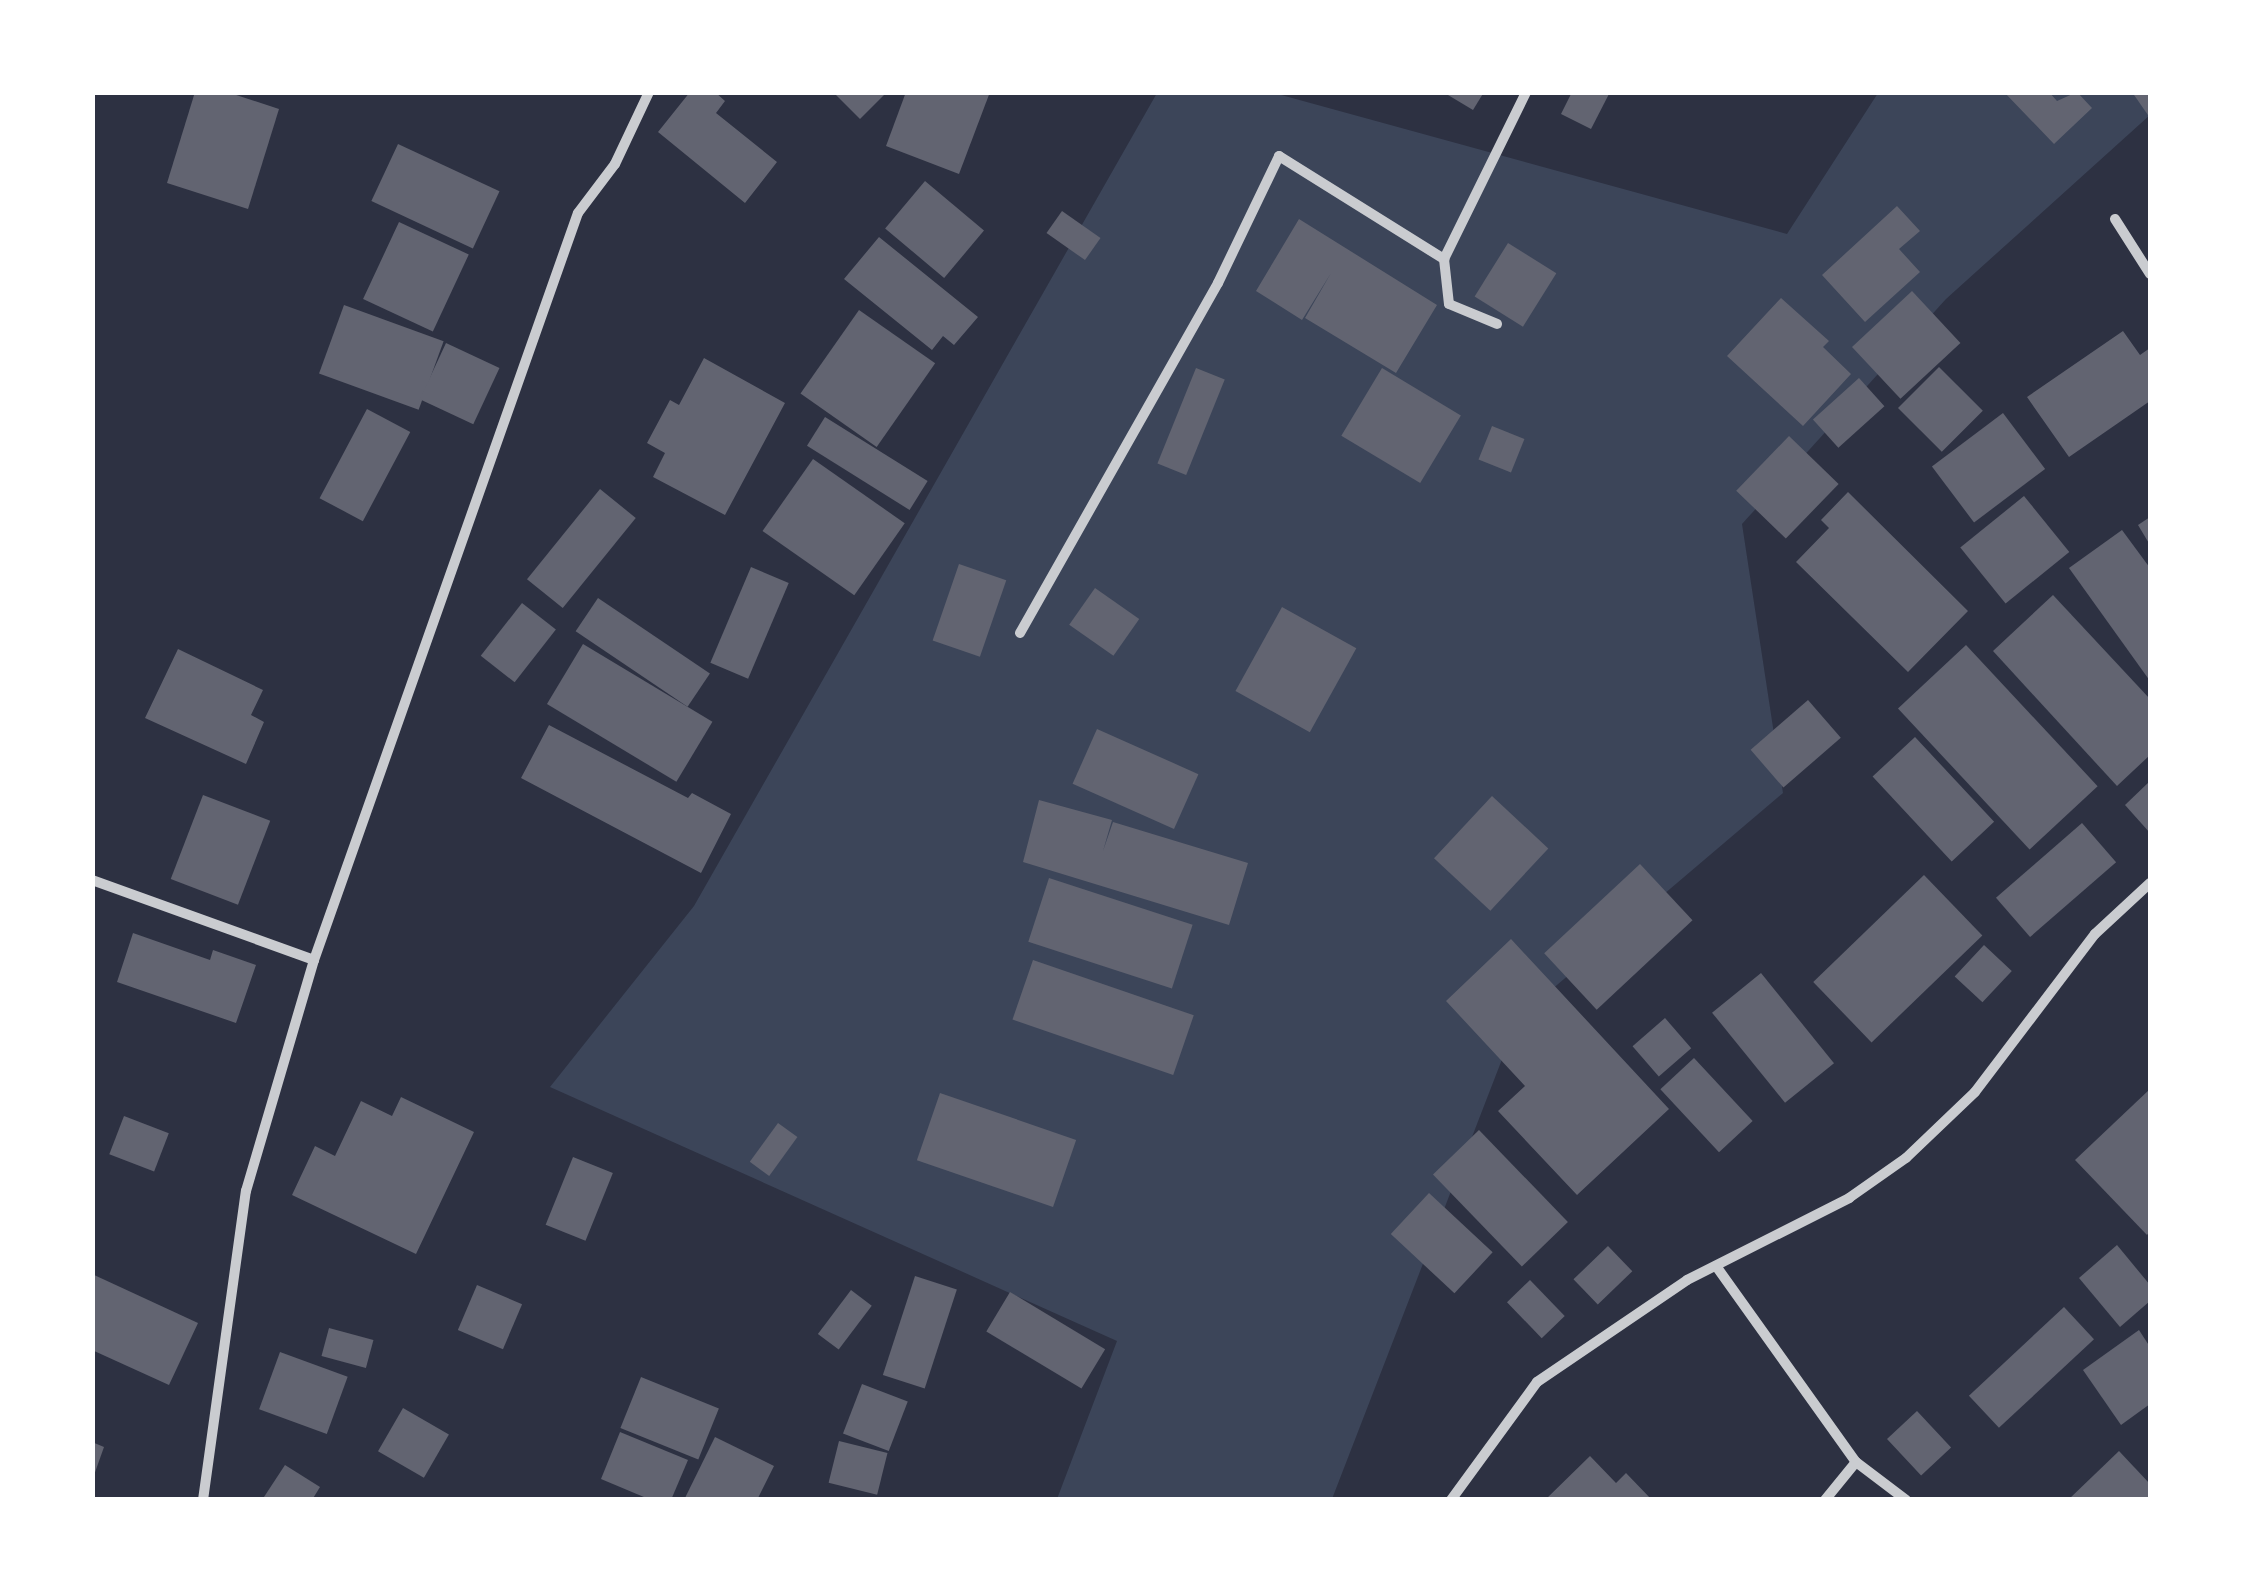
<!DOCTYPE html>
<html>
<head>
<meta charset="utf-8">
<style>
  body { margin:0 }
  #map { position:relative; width:2243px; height:1592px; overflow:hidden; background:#2d3142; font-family:Poppins,sans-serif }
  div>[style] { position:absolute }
  .green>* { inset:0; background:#3c4559 }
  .building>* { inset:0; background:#626471; transform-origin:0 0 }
  .minor>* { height:10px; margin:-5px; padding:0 5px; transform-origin:5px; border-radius:5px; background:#caccd0 }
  span { translate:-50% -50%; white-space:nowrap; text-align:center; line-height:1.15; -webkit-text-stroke:10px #fff; paint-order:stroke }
  .frame { position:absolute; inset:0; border:95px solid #fff; pointer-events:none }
</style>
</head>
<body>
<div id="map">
  <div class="green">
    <i style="clip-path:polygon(1157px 93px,1274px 93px,1787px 234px,1878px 93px,2150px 93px,2150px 115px,1946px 299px,1742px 524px,1783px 793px,1518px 1018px,1332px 1499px,1057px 1499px,1117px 1341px,550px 1087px,694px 906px)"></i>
  </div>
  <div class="building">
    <i style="clip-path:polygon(195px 92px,227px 92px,279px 109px,248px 209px,167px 183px)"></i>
    <i style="clip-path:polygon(690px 92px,715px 92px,725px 101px,716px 113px,777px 162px,745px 203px,658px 132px)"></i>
    <i style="clip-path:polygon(833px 92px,887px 92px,860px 119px)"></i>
    <i style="clip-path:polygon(906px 92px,990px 92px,959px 174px,886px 146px)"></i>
    <i style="clip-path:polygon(1443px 92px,1484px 92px,1473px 110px)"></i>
    <i style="clip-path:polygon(1572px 92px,1610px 92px,1591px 129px,1561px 114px)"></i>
    <i style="clip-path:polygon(2004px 92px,2049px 92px,2057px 101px,2077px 92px,2092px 108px,2054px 144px)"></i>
    <i style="clip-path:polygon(2132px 92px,2150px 92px,2150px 118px)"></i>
    <i style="left:398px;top:144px;width:112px;height:63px;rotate:25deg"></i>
    <i style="left:925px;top:181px;width:77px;height:62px;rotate:40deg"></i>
    <i style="clip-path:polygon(1897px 206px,1920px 231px,1899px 249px,1920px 272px,1865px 322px,1822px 275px)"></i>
    <i style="left:1062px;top:211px;width:47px;height:27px;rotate:35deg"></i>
    <i style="clip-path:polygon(1299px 219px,1437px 305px,1396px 373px,1305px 318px,1331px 273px,1302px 320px,1256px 291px)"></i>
    <i style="left:399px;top:222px;width:77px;height:85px;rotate:25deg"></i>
    <i style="clip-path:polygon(879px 237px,978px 317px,954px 345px,943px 336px,932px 350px,844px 279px)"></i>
    <i style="left:1508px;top:243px;width:57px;height:63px;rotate:32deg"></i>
    <i style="left:1912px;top:291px;width:71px;height:82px;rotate:47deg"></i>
    <i style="clip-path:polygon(1781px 298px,1829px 341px,1823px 347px,1851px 374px,1803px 426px,1727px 356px)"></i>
    <i style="left:344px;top:305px;width:106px;height:73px;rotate:20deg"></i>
    <i style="left:859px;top:310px;width:93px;height:102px;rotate:35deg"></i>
    <i style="clip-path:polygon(2123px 331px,2140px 355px,2150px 348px,2150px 401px,2069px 457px,2027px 397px)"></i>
    <i style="left:446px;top:343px;width:59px;height:62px;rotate:25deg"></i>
    <i style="clip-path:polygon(704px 358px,785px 403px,725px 515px,653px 477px,665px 453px,647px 443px,670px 400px,679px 405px)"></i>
    <i style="left:1939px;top:367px;width:62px;height:58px;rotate:45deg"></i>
    <i style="left:1196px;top:368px;width:31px;height:103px;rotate:22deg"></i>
    <i style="left:1382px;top:368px;width:92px;height:79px;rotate:31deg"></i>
    <i style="left:1859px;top:378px;width:38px;height:62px;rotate:48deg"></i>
    <i style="left:367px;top:409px;width:49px;height:101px;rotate:28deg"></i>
    <i style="left:2003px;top:413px;width:70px;height:89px;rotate:53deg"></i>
    <i style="left:825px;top:417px;width:121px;height:34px;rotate:32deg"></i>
    <i style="left:1492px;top:426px;width:35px;height:36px;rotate:22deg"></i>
    <i style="left:1789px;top:436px;width:69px;height:76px;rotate:44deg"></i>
    <i style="left:813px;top:459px;width:112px;height:88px;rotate:35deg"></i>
    <i style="left:600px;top:489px;width:46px;height:116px;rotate:39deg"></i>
    <i style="clip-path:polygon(1848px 492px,1968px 611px,1908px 672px,1796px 562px,1829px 528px,1821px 520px)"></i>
    <i style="left:2024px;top:496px;width:72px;height:82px;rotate:51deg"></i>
    <i style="clip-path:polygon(2150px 517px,2150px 545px,2138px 525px)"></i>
    <i style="clip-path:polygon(2122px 530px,2150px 568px,2150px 681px,2069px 568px)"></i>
    <i style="left:959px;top:564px;width:50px;height:81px;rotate:19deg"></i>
    <i style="left:751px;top:567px;width:41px;height:104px;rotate:23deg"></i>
    <i style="left:1095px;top:588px;width:54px;height:45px;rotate:35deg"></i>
    <i style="clip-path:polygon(2053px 595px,2150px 699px,2150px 755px,2117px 786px,1993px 651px)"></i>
    <i style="left:598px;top:598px;width:135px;height:40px;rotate:34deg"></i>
    <i style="left:522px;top:603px;width:43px;height:67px;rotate:38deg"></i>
    <i style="left:1282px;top:607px;width:85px;height:96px;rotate:29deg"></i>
    <i style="left:583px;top:644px;width:151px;height:70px;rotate:31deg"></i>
    <i style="left:1966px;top:645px;width:193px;height:93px;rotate:47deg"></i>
    <i style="clip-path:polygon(178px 649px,263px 690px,251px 715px,264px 722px,246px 764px,145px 718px)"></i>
    <i style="left:1808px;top:700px;width:50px;height:76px;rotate:49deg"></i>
    <i style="clip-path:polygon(549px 725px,688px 798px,692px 793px,731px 814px,701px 873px,521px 778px)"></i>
    <i style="left:1097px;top:729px;width:111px;height:60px;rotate:24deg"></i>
    <i style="left:1915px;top:737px;width:116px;height:58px;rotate:47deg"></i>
    <i style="clip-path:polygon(2150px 781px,2150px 833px,2125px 805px)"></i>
    <i style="left:203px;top:795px;width:72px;height:90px;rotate:21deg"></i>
    <i style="left:1492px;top:796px;width:77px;height:85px;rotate:43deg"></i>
    <i style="clip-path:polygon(1039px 800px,1112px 820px,1103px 851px,1113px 822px,1248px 863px,1229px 925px,1023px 862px)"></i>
    <i style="left:2082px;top:823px;width:52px;height:114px;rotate:49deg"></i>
    <i style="left:1640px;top:864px;width:77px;height:131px;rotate:47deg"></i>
    <i style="left:1924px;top:875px;width:84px;height:154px;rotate:46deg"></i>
    <i style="left:1049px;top:878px;width:151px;height:67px;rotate:18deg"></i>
    <i style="clip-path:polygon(133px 933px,210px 960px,213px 950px,256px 965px,236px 1023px,117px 982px)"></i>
    <i style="clip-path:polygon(1511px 939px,1669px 1109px,1577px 1195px,1498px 1111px,1525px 1086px,1446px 1001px)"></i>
    <i style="left:1984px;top:945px;width:38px;height:43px;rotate:43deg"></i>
    <i style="left:1033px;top:960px;width:170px;height:63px;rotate:19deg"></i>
    <i style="left:1761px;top:973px;width:116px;height:63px;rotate:51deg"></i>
    <i style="left:1665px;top:1018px;width:40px;height:43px;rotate:49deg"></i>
    <i style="left:1694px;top:1058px;width:86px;height:46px;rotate:47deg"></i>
    <i style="clip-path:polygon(2150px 1089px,2150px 1231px,2147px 1235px,2075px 1160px)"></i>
    <i style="left:940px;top:1093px;width:144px;height:71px;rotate:19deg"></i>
    <i style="clip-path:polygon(401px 1097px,474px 1132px,416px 1254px,292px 1195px,315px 1146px,335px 1156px,361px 1101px,392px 1116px)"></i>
    <i style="left:124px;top:1116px;width:48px;height:41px;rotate:21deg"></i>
    <i style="left:778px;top:1123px;width:24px;height:48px;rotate:36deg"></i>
    <i style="left:1479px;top:1130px;width:128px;height:64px;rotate:46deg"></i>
    <i style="left:573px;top:1157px;width:43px;height:73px;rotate:22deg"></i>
    <i style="left:1429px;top:1193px;width:87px;height:56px;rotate:43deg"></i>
    <i style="clip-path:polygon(2117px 1245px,2150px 1285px,2150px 1301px,2120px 1327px,2079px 1278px)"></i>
    <i style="left:1608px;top:1246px;width:35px;height:48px;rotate:46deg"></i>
    <i style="clip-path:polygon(92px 1274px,198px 1323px,169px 1385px,92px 1350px)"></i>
    <i style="left:915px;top:1276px;width:44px;height:104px;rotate:18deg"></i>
    <i style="left:1530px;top:1280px;width:50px;height:32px;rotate:46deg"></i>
    <i style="left:477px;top:1285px;width:49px;height:49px;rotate:23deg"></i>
    <i style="left:851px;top:1290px;width:26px;height:55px;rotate:37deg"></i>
    <i style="left:1010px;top:1292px;width:111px;height:46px;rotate:31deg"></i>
    <i style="left:2064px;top:1307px;width:44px;height:130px;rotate:47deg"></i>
    <i style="left:329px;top:1328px;width:46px;height:29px;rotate:15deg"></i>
    <i style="clip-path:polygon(2139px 1330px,2150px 1347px,2150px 1404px,2121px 1425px,2083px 1370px)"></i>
    <i style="left:280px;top:1352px;width:72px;height:61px;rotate:20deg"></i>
    <i style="left:641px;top:1377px;width:84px;height:55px;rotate:22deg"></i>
    <i style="left:862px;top:1384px;width:49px;height:53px;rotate:21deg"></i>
    <i style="left:403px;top:1408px;width:53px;height:50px;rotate:30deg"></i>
    <i style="left:1917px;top:1411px;width:50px;height:41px;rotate:47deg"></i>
    <i style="clip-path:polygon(620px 1432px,688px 1460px,671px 1500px,651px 1500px,601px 1479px)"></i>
    <i style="clip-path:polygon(715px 1437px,774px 1466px,757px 1500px,684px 1500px)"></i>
    <i style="left:839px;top:1441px;width:50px;height:43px;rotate:14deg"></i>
    <i style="clip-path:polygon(92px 1442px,104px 1447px,93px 1478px,92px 1478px)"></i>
    <i style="clip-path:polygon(2119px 1451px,2150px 1484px,2150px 1500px,2068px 1500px)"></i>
    <i style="clip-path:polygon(1590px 1456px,1616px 1483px,1626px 1473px,1652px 1500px,1545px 1500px)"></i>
    <i style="clip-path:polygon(285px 1465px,320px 1487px,312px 1500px,262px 1500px)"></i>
  </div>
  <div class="minor">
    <i style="left:2115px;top:219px;width:65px;rotate:57.5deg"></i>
    <i style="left:1444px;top:259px;width:186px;rotate:-63.8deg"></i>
    <i style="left:1020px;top:633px;width:402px;rotate:-60.5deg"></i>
    <i style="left:1218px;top:283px;width:141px;rotate:-64.3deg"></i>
    <i style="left:1279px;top:156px;width:195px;rotate:32deg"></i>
    <i style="left:1444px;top:259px;width:45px;rotate:83.7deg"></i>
    <i style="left:1449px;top:304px;width:52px;rotate:22.6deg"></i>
    <i style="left:92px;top:880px;width:236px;rotate:19.8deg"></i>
    <i style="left:1716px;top:1266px;width:241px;rotate:54.5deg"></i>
    <i style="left:1856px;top:1462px;width:63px;rotate:37.2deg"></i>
    <i style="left:203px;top:1500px;width:312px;rotate:-82.1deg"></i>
    <i style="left:246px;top:1191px;width:241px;rotate:-73.6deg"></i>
    <i style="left:314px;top:960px;width:792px;rotate:-70.54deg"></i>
    <i style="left:578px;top:213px;width:61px;rotate:-52.9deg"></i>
    <i style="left:615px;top:164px;width:80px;rotate:-64.7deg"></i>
    <i style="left:1451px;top:1500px;width:146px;rotate:-53.9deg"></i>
    <i style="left:1537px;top:1382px;width:181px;rotate:-34.2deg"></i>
    <i style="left:1687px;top:1280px;width:182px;rotate:-26.8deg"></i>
    <i style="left:1849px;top:1198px;width:70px;rotate:-35.1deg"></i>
    <i style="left:1906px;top:1158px;width:95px;rotate:-43.7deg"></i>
    <i style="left:1975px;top:1092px;width:198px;rotate:-52.8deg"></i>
    <i style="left:2095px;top:934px;width:75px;rotate:-42.8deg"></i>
    <i style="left:1825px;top:1500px;width:49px;rotate:-50.8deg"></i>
  </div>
  <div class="frame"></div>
</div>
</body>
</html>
